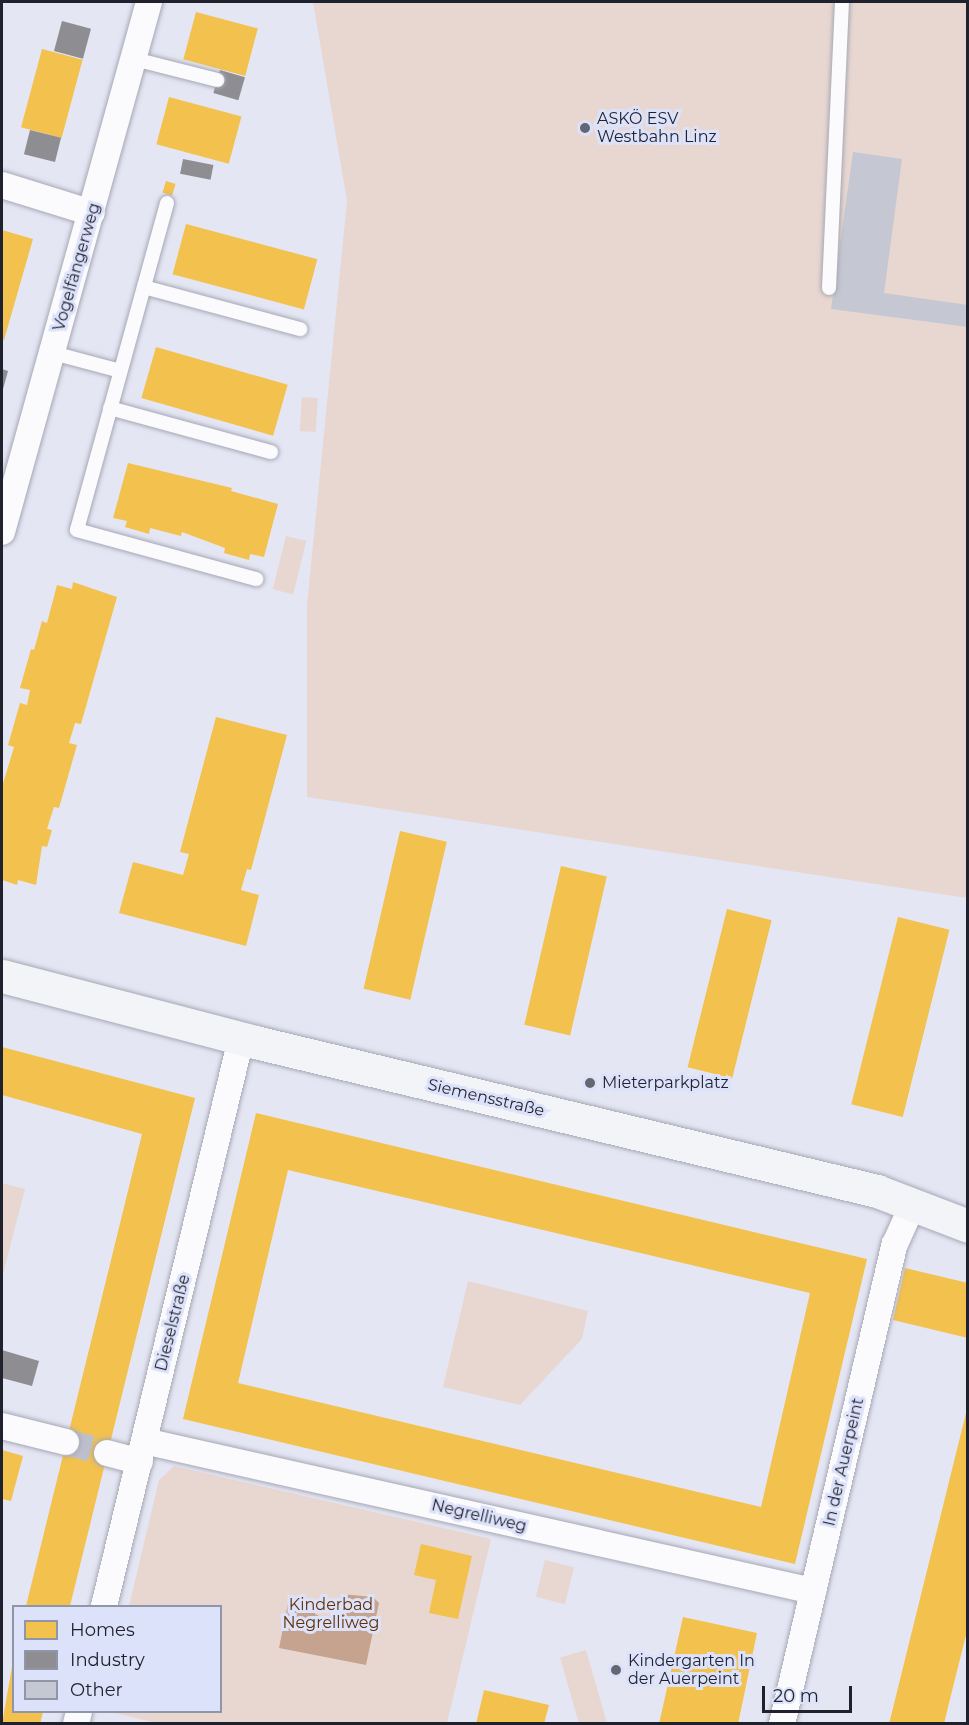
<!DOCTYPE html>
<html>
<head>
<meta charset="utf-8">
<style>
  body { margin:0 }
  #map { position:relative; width:969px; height:1725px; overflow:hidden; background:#e4e6f4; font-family:Montserrat,sans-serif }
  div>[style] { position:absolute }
  .green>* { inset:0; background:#e8d7d1; transform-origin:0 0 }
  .water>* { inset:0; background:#c5a38f }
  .homes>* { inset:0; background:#f2c14e; transform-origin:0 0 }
  .industry>* { inset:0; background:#8d8d92; transform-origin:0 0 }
  .building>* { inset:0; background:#c5c7d3 }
  .street-tunnel>* { height:26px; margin-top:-13px; transform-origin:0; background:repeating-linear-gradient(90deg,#bdbfcc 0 26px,transparent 0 39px) }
  .roads { filter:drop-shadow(0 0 2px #a6a8b4) drop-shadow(0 0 2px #a6a8b4) }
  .lane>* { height:14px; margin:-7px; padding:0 7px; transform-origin:7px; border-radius:7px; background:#fbfbfd }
  .street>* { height:26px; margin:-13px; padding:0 13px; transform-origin:13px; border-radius:13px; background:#fbfbfd }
  .secondary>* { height:33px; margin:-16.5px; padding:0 16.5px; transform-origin:16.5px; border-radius:16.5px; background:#f2f4f8 }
  .dots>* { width:16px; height:16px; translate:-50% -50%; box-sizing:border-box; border:3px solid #dde2fb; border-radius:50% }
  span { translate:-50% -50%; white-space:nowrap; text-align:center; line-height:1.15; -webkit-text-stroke:6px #dde2fb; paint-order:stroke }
  .poi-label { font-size:16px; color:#1f212c }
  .left { translate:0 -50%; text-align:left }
  .street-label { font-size:16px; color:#1f212c }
  .park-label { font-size:16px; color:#603004 }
  .frame { position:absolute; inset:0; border:3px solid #1f212c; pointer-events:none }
  .legend { position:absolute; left:12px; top:1605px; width:210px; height:108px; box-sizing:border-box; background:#dde2fb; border:2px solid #9195a8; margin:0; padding:8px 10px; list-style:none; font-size:18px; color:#1f212c }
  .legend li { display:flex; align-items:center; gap:12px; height:30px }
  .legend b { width:30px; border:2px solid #9195a8 }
  .scale { position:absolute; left:762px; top:1686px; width:90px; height:27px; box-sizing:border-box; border:3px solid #1f212c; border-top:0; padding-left:8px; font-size:18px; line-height:21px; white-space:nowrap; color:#1f212c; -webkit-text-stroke:4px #dde2fb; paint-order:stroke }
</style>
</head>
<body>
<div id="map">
  <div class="green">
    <i style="clip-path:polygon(313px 2px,967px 2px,967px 898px,307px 797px,307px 605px,347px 201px)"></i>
    <i style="left:302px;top:397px;width:16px;height:34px;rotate:4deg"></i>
    <i style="left:286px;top:536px;width:21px;height:55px;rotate:14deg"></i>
    <i style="clip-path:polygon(2px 1183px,25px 1189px,2px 1278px)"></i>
    <i style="clip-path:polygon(468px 1281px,588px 1311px,582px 1339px,520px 1405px,443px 1387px)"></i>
    <i style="clip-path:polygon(174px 1466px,491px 1539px,447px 1723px,161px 1724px,115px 1713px,220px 1712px,220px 1606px,129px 1606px,159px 1480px)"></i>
    <i style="left:545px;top:1560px;width:30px;height:38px;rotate:14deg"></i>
    <i style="left:586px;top:1650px;width:76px;height:27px;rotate:74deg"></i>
  </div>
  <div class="water">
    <i style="clip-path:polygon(342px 1594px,373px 1597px,379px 1603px,366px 1665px,279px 1648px,289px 1598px,314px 1601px,315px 1614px,325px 1619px,334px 1615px)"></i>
  </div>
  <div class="homes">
    <i style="left:196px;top:12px;width:64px;height:49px;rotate:15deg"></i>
    <i style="left:42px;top:49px;width:42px;height:81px;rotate:15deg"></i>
    <i style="left:169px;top:97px;width:75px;height:49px;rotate:15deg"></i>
    <i style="left:166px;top:181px;width:10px;height:12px;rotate:17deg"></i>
    <i style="left:186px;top:224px;width:136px;height:52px;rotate:15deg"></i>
    <i style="clip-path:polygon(2px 230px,33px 239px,4px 340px,2px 339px)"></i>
    <i style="left:156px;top:347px;width:137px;height:53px;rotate:16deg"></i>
    <i style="clip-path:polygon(128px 463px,232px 488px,231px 491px,278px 504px,264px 557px,250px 554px,249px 560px,224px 553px,225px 548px,182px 532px,181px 536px,150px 528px,149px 534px,125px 527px,127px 521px,113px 518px)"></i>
    <i style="clip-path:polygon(73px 582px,117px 597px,81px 724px,75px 723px,69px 743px,77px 745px,59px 808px,54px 807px,51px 816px,47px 829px,52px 830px,47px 847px,42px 846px,36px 885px,18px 880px,17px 885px,2px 880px,2px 787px,14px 747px,8px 745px,20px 703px,27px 705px,30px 690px,20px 688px,31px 649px,34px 650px,42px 621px,47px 623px,57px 585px,72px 589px)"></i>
    <i style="clip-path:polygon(216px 717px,287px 735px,251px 870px,247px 869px,241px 890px,259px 895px,246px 946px,119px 913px,133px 862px,183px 875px,189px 854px,180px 852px)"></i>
    <i style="left:400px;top:831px;width:48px;height:162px;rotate:13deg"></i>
    <i style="left:561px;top:866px;width:47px;height:163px;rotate:13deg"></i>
    <i style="left:727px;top:909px;width:46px;height:163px;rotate:14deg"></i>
    <i style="left:898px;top:917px;width:53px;height:193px;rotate:14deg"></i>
    <i style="clip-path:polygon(2px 1047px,195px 1098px,70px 1606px,26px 1606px,142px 1134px,2px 1095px)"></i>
    <i style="clip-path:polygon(evenodd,256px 1113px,867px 1259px,795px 1564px,183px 1419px,256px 1113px,288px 1170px,810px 1293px,761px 1507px,238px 1383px,288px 1170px)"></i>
    <i style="clip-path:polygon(905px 1268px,968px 1283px,968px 1338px,893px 1320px)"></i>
    <i style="clip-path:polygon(968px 1405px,968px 1627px,948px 1707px,944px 1724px,889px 1724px)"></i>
    <i style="clip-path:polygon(2px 1450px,23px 1456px,11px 1501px,2px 1499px)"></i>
    <i style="clip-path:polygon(421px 1544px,472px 1556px,458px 1619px,429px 1613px,436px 1580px,414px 1575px)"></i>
    <i style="clip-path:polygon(683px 1617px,757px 1633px,738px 1724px,659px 1724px)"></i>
    <i style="clip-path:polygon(13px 1661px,14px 1712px,43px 1712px,40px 1724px,2px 1724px)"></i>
    <i style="clip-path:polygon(484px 1690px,549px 1705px,544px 1724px,476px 1724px)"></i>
  </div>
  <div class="industry">
    <i style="left:62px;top:21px;width:30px;height:31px;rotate:15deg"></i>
    <i style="left:220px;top:70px;width:26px;height:24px;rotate:16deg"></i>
    <i style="left:30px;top:130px;width:32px;height:25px;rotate:14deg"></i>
    <i style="left:183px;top:159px;width:31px;height:15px;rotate:11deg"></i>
    <i style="clip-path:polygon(2px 369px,8px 371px,2px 393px)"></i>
    <i style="clip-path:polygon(2px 1350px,39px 1361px,32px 1386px,2px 1378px)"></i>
  </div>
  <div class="building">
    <i style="clip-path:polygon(853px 152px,902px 159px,884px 293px,968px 305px,968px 327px,831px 309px)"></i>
  </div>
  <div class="street-tunnel">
    <i style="left:66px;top:1442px;width:42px;rotate:15deg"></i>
  </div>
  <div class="roads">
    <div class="lane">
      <i style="left:134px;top:59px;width:86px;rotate:14.2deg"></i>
      <i style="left:167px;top:203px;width:339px;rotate:105.4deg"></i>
      <i style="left:77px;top:530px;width:186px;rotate:15.3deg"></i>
      <i style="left:144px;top:287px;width:162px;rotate:15.1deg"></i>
      <i style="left:829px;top:288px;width:286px;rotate:-87.4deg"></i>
      <i style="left:53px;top:353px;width:69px;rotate:15deg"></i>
      <i style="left:110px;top:408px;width:167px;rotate:15.3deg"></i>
    </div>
    <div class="street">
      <i style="left:2px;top:185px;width:94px;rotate:17.3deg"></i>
      <i style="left:2px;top:532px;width:550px;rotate:-74.5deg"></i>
      <i style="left:2px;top:1426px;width:66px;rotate:14deg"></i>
      <i style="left:144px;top:1441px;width:686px;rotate:12.64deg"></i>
      <i style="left:107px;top:1453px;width:34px;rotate:15deg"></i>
      <i style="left:104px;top:1606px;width:583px;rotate:-76.42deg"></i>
      <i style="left:76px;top:1724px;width:12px;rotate:-76deg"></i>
      <i style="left:782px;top:1724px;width:493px;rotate:-76.8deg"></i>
      <i style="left:895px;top:1244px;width:44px;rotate:-65.8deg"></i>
    </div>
    <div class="secondary">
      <i style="left:2px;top:976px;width:261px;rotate:14.6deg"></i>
      <i style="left:255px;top:1042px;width:640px;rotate:13.47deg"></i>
      <i style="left:877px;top:1191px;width:97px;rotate:21deg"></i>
    </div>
  </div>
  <div class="dots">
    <i style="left:585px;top:128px;background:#646672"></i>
    <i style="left:590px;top:1083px;background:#646672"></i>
    <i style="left:616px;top:1670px;background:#646672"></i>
  </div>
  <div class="poi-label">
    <span class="left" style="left:597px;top:128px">ASKÖ ESV<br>Westbahn Linz</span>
    <span class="left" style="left:602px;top:1083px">Mieterparkplatz</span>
    <span class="left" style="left:628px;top:1670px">Kindergarten In<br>der Auerpeint</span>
  </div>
  <div class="street-label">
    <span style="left:77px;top:267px;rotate:-74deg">Vogelfängerweg</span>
    <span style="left:486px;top:1098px;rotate:13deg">Siemensstraße</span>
    <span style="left:173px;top:1323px;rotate:-76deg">Dieselstraße</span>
    <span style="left:844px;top:1462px;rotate:-77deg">In der Auerpeint</span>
    <span style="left:479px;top:1516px;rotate:13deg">Negrelliweg</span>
  </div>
  <div class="park-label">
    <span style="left:331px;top:1614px">Kinderbad<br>Negrelliweg</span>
  </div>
  <div class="frame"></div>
  <ul class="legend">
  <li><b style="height:16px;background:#f2c14e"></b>Homes</li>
  <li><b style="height:16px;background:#8d8d92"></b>Industry</li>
  <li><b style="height:16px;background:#c5c7d3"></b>Other</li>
  </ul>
  <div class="scale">20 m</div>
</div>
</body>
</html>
